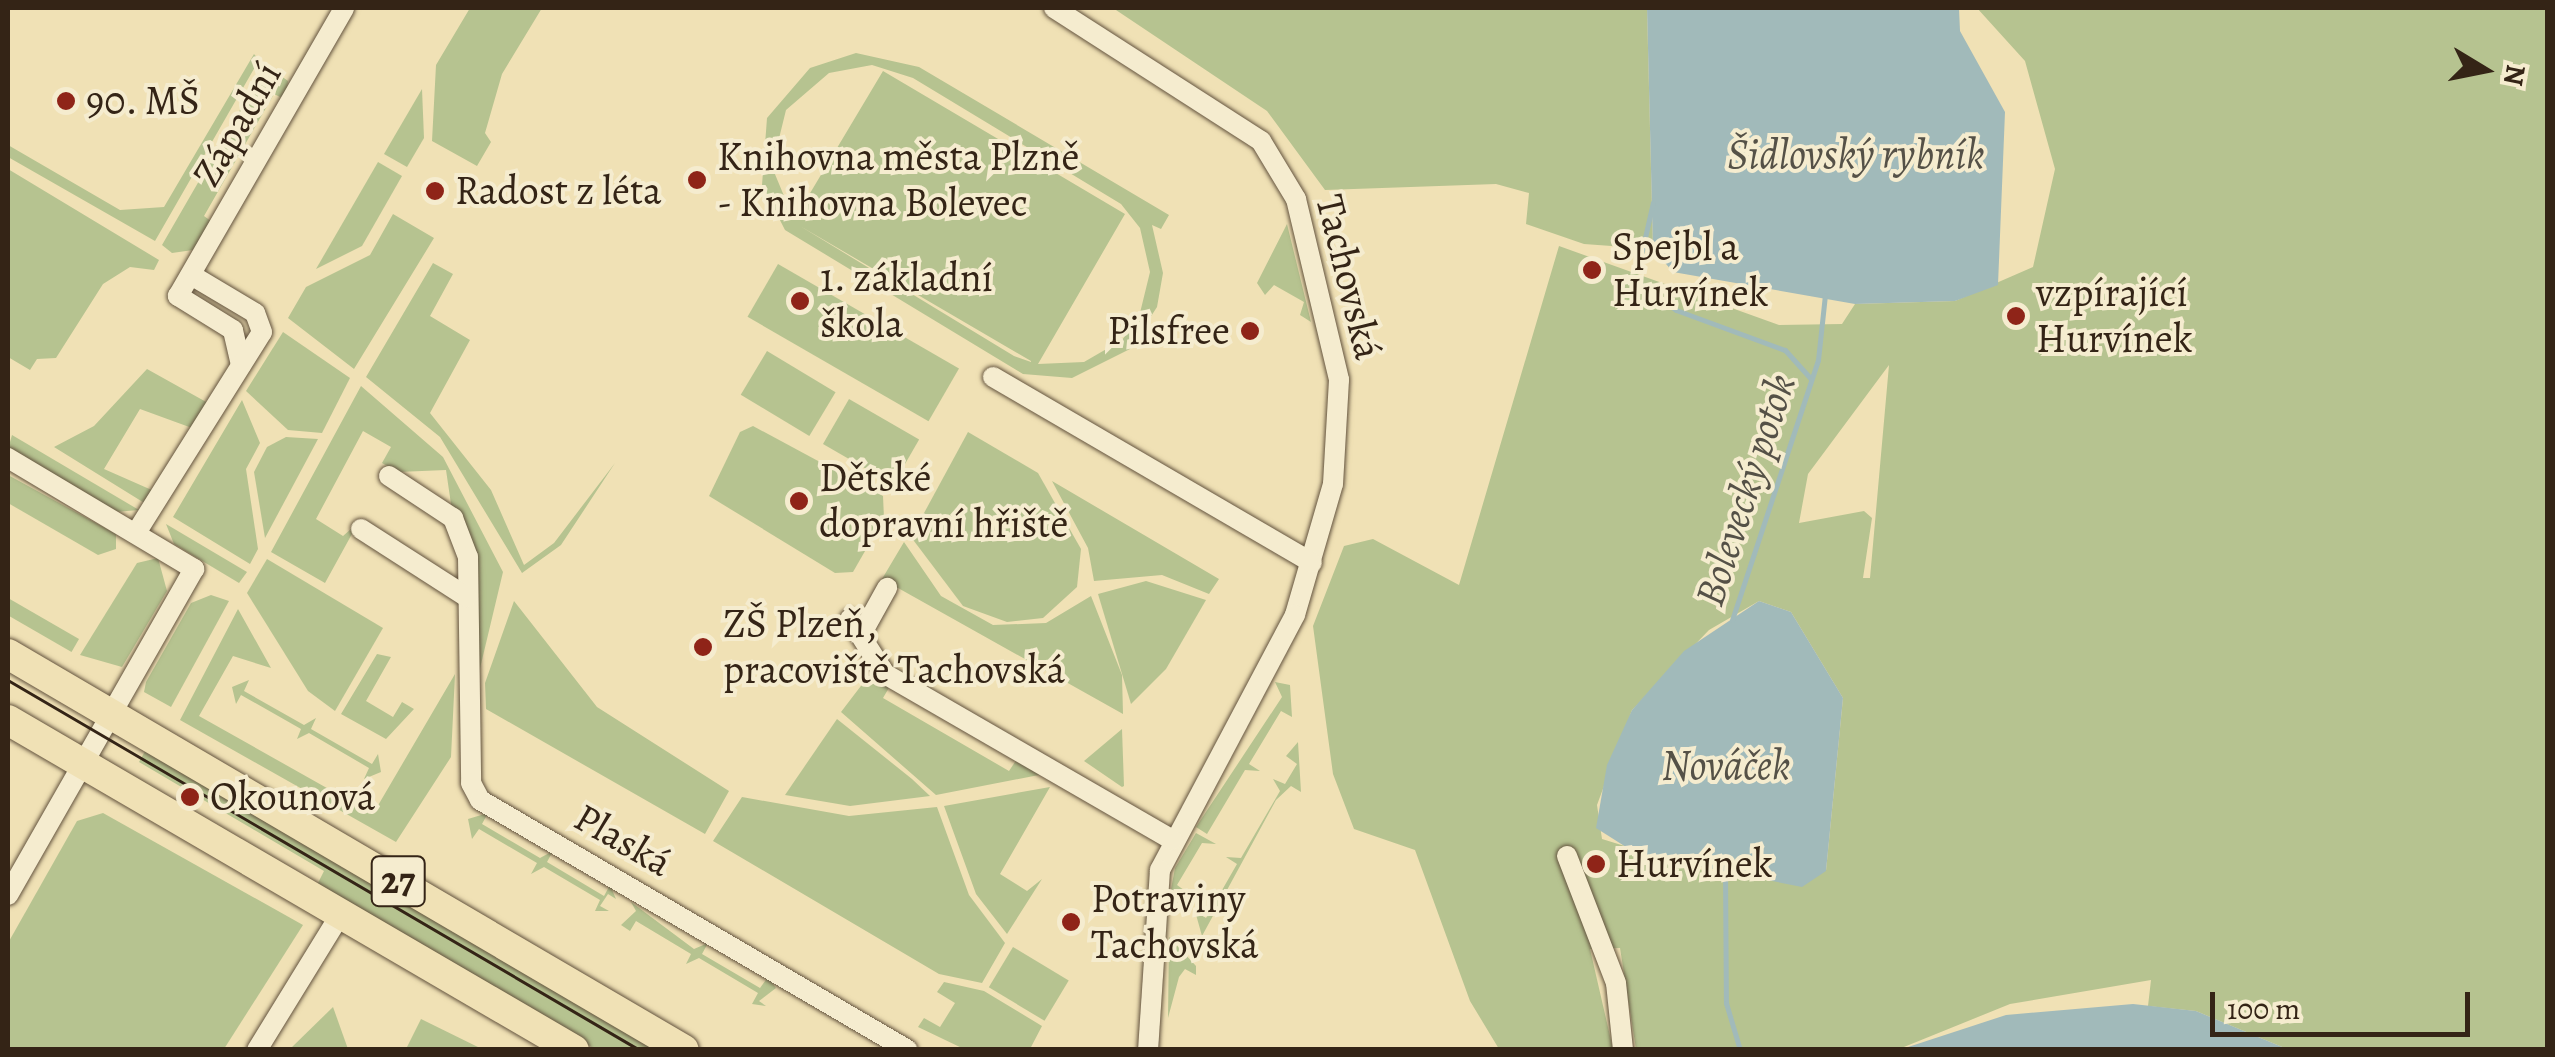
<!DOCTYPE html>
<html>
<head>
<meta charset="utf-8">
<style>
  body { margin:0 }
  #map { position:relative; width:2555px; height:1057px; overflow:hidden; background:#f0e1b5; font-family:Alegreya,serif }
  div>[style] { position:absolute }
  .green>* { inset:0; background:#b6c390; transform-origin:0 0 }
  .water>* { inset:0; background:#a1baba }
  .stream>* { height:5px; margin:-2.5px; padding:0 2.5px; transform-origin:2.5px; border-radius:2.5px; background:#a1baba }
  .roads { filter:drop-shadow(0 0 2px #63533e) drop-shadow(0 0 2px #63533e) }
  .street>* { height:20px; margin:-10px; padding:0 10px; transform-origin:10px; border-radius:10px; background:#f5eccf }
  .primary>* { height:30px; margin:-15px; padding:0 15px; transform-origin:15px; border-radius:15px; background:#f0e1b5 }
  .tram>* { height:2.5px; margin:-1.25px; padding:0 1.25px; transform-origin:1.25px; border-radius:1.25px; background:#342416 }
  .dots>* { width:28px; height:28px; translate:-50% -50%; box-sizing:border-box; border:5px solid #f5eccf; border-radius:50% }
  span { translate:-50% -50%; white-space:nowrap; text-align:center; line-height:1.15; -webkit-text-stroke:8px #f5eccf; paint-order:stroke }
  .shield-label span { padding:2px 8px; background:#f5eccf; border:2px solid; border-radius:8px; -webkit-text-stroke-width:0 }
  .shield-label { font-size:38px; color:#342416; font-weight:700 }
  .poi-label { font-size:40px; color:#342416 }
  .left { translate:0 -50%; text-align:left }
  .right { translate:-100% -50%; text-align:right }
  .street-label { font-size:40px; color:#342416 }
  .water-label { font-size:42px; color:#555147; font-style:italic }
  .frame { position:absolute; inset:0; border:10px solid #342416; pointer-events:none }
  .north { position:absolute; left:2435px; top:20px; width:100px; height:100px; -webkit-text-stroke:8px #f5eccf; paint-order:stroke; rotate:100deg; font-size:28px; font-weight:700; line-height:40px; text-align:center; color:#342416 }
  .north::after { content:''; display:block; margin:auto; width:35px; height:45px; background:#342416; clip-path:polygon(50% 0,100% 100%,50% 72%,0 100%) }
  .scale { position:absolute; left:2210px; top:992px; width:260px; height:45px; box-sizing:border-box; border:5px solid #342416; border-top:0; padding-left:12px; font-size:30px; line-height:35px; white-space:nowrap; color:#342416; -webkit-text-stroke:8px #f5eccf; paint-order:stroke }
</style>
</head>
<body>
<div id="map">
  <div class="green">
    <i style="clip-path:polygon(470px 8px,542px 8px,502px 74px,485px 133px,491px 142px,477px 166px,432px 141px,436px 65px)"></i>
    <i style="clip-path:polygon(1113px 8px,1647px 8px,1653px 249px,1584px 244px,1526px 224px,1529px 193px,1496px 184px,1325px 190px,1267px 111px)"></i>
    <i style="clip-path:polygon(evenodd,1977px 8px,2547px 8px,2547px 1049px,2287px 1049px,2196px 1011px,2148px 1006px,2151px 980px,2010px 1004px,1899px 1049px,1636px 1049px,1620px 948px,1590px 949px,1613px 1049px,1499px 1049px,1470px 1001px,1415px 850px,1354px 829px,1333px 774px,1313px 626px,1344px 546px,1373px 539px,1459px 585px,1559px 246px,1779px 325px,1842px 324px,1855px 304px,1955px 301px,2033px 267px,2055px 169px,2025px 61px,1977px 8px,1889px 365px,1870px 578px,1863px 578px,1872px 518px,1864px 511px,1799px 523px,1808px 474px,1889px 365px,1977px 8px,1759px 601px,1791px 612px,1843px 698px,1826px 871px,1725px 877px,1602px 839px,1597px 805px,1632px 710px,1709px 630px,1759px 601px)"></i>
    <i style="clip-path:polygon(evenodd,856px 53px,919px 67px,1169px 215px,1161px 229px,1152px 225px,1163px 273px,1157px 307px,1130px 349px,1072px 378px,1023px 374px,785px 230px,762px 185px,767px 118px,810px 68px,856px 53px,872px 65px,913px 78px,1121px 204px,1140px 228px,1150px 272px,1139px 317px,1122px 340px,1084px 362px,1038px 364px,1125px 214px,883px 71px,794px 220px,772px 167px,786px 110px,829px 73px,872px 65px,856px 53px,800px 226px,1031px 361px,1031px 362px,1014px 356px,800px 226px)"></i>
    <i style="clip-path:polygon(254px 54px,259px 60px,155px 241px,8px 157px,8px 145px,120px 210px,164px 207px)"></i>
    <i style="clip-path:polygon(266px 65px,288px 81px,286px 100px,274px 94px,204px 216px,215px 224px,200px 249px,172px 253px,162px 245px)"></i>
    <i style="clip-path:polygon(422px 89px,424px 138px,407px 167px,384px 154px)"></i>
    <i style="clip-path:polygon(378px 162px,402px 176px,362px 246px,316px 269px)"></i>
    <i style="clip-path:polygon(8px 169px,159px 260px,154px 270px,130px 267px,103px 284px,56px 358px,37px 359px,30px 370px,8px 357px)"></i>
    <i style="clip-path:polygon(393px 214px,434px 238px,354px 369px,288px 318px,306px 287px,370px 255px)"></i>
    <i style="clip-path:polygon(1287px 224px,1311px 322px,1300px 315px,1304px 302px,1274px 285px,1265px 295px,1257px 283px)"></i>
    <i style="clip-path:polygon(433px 263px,453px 274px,430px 316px,470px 340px,430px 413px,491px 490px,524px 565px,554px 543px,615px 463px,561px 545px,522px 573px,440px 437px,366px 377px)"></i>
    <i style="left:778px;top:264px;width:209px;height:61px;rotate:30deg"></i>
    <i style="clip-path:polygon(283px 332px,350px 378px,322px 433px,288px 430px,246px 391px)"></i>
    <i style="left:767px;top:351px;width:80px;height:51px;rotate:31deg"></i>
    <i style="clip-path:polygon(147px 369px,208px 403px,192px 428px,140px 409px,104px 469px,154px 491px,146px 504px,54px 447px,94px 426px)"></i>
    <i style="clip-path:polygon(361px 386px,443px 457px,503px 572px,477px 681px,446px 470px,398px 472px,382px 463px,391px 447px,363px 431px,316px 519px,343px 536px,358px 523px,325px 583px,271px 552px)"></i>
    <i style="left:849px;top:399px;width:81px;height:52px;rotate:30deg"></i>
    <i style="clip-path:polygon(242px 400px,260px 443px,246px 469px,258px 549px,250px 564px,173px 517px)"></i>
    <i style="clip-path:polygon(753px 426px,883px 496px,884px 518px,853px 572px,835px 573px,709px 496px,740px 432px)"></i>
    <i style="clip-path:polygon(968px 432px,1038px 473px,1081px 549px,1077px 587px,1043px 618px,1007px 622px,963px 606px,911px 537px)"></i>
    <i style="clip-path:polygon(12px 435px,139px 510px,115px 512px,8px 449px)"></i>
    <i style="clip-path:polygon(286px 437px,318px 439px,265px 538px,254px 472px,267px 447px)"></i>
    <i style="clip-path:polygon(8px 475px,116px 534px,116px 549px,98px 555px,8px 503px)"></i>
    <i style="clip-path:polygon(1052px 481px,1219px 579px,1209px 594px,1162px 575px,1094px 581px,1088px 548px)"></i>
    <i style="clip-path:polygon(166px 524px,247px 572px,239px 583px,174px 544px)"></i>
    <i style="clip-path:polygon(904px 542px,941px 596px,993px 625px,1046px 623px,1091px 596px,1122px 675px,1123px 714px,882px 579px)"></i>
    <i style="clip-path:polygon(158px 558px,167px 591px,122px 667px,80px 655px,137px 563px)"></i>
    <i style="clip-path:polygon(267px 559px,383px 628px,335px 711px,308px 691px,247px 593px)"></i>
    <i style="clip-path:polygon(1146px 581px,1206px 600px,1166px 669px,1131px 704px,1098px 594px)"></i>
    <i style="clip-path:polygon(211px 595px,229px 601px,171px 707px,144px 692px,146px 682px,191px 603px)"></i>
    <i style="left:8px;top:598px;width:82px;height:15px;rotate:30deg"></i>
    <i style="clip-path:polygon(514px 601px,597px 707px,729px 791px,705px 834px,486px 709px,485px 683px)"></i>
    <i style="clip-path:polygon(238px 609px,271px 668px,233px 656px,199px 716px,373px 814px,455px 674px,451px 757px,396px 842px,180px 720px)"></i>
    <i style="clip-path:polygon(377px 654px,391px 657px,366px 701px,393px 717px,402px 702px,414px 709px,386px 739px,341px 714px)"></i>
    <i style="clip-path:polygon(870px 674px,890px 686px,883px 698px,1009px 771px,1017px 759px,1044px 774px,936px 795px,841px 712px)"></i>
    <i style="clip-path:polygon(249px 680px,244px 691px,304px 725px,316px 718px,311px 729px,372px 764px,378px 754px,381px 772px,364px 779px,369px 768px,309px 733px,297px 739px,301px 729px,241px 695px,236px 704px,232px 687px)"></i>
    <i style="clip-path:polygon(1275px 682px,1290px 685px,1292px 717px,1281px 711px,1249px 764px,1260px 771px,1245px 770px,1207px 834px,1196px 827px,1282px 697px)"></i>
    <i style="clip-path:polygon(837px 719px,912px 779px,930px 796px,850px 806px,785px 795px)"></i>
    <i style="clip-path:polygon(1122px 729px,1124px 786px,1122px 787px,1084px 761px)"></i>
    <i style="clip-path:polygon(1298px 742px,1301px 792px,1291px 786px,1276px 800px,1202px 936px,1195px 911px,1206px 918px,1237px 864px,1226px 857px,1241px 858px,1280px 791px,1273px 779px,1285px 784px,1297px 764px,1286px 756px)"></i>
    <i style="clip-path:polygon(148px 746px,662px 1049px,595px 1049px,316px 887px,324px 871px,139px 762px)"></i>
    <i style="clip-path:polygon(1050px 787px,1000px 874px,1027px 891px,1042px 879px,1007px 934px,976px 894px,944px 806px)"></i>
    <i style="clip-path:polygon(742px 797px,849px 816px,937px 807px,969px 895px,1005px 943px,982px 983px,939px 974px,713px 841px)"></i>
    <i style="clip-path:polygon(103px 813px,303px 925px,224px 1049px,8px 1049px,8px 943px,77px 821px)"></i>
    <i style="clip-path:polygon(488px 813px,482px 824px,540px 858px,553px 851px,547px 862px,604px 896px,610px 885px,616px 899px,608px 894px,600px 906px,609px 911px,595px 911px,600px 900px,544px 867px,531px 874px,537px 863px,479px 829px,472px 839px,468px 819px)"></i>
    <i style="clip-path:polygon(1196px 833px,1216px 844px,1202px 843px,1177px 885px,1188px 893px,1166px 916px,1175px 868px)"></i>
    <i style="clip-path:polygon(631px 902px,694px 949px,708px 943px,702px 954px,760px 988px,768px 977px,776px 988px,759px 1001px,766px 1006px,752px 1004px,758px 993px,699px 958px,686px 964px,691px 954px,636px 921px,630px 931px,621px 925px,636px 911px)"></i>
    <i style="clip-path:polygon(1169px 937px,1196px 966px,1196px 975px,1185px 969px,1179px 977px,1168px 1018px)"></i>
    <i style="left:1013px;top:947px;width:65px;height:47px;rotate:31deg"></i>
    <i style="clip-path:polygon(944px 982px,984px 991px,1042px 1026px,1030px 1049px,964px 1049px,918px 1027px,924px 1018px,940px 1027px,955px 1003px,937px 992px)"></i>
    <i style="clip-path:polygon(333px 1007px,348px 1049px,290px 1049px)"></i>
    <i style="clip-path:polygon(421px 1019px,482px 1049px,406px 1049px)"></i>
  </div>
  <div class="water">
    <i style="clip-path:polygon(1647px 8px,1959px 8px,1960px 31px,2005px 112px,1998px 285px,1955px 301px,1855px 304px,1673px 272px,1653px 249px)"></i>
    <i style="clip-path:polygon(1759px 601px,1791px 612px,1843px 698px,1826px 871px,1802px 887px,1637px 854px,1596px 828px,1607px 765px,1632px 710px,1684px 651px)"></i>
    <i style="clip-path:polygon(2133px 1004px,2196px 1011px,2287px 1049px,1902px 1049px,2006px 1015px)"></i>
  </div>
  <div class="stream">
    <i style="left:1641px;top:255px;width:54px;rotate:-77.2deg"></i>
    <i style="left:1636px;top:281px;width:49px;rotate:35.9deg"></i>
    <i style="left:1676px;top:310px;width:116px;rotate:20.2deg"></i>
    <i style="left:1785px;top:350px;width:38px;rotate:48deg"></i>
    <i style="left:1732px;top:620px;width:274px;rotate:-71.7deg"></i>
    <i style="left:1818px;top:360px;width:65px;rotate:-83.9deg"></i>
    <i style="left:1725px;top:870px;width:133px;rotate:89.6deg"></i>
    <i style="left:1726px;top:1003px;width:49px;rotate:73.4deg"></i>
  </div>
  <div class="roads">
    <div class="street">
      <i style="left:1054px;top:8px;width:246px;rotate:32.7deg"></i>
      <i style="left:1261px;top:141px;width:68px;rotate:58.9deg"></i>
      <i style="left:1296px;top:199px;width:186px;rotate:76.6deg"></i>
      <i style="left:1339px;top:380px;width:104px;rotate:93.3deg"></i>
      <i style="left:1333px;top:484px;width:136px;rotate:106.2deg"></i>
      <i style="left:1295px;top:615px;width:289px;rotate:117.9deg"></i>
      <i style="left:1160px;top:870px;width:180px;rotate:93.8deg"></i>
      <i style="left:241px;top:365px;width:36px;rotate:-103deg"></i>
      <i style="left:233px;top:330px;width:65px;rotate:-148.3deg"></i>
      <i style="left:178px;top:296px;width:332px;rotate:-60deg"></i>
      <i style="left:993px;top:377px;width:369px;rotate:30.2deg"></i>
      <i style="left:8px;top:458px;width:217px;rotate:30.8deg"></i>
      <i style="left:194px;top:569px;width:375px;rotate:119.7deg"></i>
      <i style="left:389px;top:476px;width:77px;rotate:33.3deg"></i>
      <i style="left:453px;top:518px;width:42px;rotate:69deg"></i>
      <i style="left:468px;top:557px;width:226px;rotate:89.2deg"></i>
      <i style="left:471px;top:783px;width:19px;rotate:62deg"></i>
      <i style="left:480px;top:800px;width:495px;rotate:30.3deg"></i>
      <i style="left:361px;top:529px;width:126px;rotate:32.7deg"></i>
      <i style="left:136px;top:533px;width:237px;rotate:-57.9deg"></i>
      <i style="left:262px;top:332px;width:20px;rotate:-110deg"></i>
      <i style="left:255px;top:313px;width:74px;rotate:-149.3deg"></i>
      <i style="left:850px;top:619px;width:65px;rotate:57.5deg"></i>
      <i style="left:885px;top:674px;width:332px;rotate:30deg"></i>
      <i style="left:861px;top:635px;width:54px;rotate:-61deg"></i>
      <i style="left:1567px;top:856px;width:136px;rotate:68.9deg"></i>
      <i style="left:1616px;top:983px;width:67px;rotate:84deg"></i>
      <i style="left:257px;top:1050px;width:162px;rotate:-58.4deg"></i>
    </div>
    <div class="primary">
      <i style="left:8px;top:654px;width:783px;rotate:30.36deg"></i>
      <i style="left:8px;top:720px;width:655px;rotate:30.24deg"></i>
    </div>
  </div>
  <div class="tram">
    <i style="left:8px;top:680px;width:732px;rotate:30.35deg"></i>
  </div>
  <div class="dots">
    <i style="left:66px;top:101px;background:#8f2418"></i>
    <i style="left:697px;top:180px;background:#8f2418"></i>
    <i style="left:435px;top:191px;background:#8f2418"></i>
    <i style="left:1592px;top:270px;background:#8f2418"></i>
    <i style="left:800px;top:301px;background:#8f2418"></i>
    <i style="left:2016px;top:316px;background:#8f2418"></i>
    <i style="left:1250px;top:331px;background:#8f2418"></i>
    <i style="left:799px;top:501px;background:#8f2418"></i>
    <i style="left:703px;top:647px;background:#8f2418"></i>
    <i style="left:190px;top:797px;background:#8f2418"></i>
    <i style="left:1596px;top:864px;background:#8f2418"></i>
    <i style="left:1071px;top:922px;background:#8f2418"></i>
  </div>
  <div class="shield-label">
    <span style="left:398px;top:881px">27</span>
  </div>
  <div class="poi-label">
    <span class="left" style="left:86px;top:101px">90. MŠ</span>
    <span class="left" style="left:717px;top:180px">Knihovna města Plzně<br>- Knihovna Bolevec</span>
    <span class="left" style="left:455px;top:191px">Radost z léta</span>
    <span class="left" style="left:1612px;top:270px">Spejbl a<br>Hurvínek</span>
    <span class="left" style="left:820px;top:301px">1. základní<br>škola</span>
    <span class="left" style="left:2036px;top:316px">vzpírající<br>Hurvínek</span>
    <span class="right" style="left:1230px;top:331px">Pilsfree</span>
    <span class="left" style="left:819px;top:501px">Dětské<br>dopravní hřiště</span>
    <span class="left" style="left:723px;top:647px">ZŠ Plzeň,<br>pracoviště Tachovská</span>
    <span class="left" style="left:210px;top:797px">Okounová</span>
    <span class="left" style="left:1616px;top:864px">Hurvínek</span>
    <span class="left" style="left:1091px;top:922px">Potraviny<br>Tachovská</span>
  </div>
  <div class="street-label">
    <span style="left:237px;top:124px;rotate:-60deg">Západní</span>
    <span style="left:1349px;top:277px;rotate:76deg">Tachovská</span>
    <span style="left:623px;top:840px;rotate:30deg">Plaská</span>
  </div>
  <div class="water-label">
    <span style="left:1856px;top:154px">Šidlovský rybník</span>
    <span style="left:1745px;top:490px;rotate:-72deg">Bolevecký potok</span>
    <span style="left:1726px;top:765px">Nováček</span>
  </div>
  <div class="frame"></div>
  <div class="north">N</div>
  <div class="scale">100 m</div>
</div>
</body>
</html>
